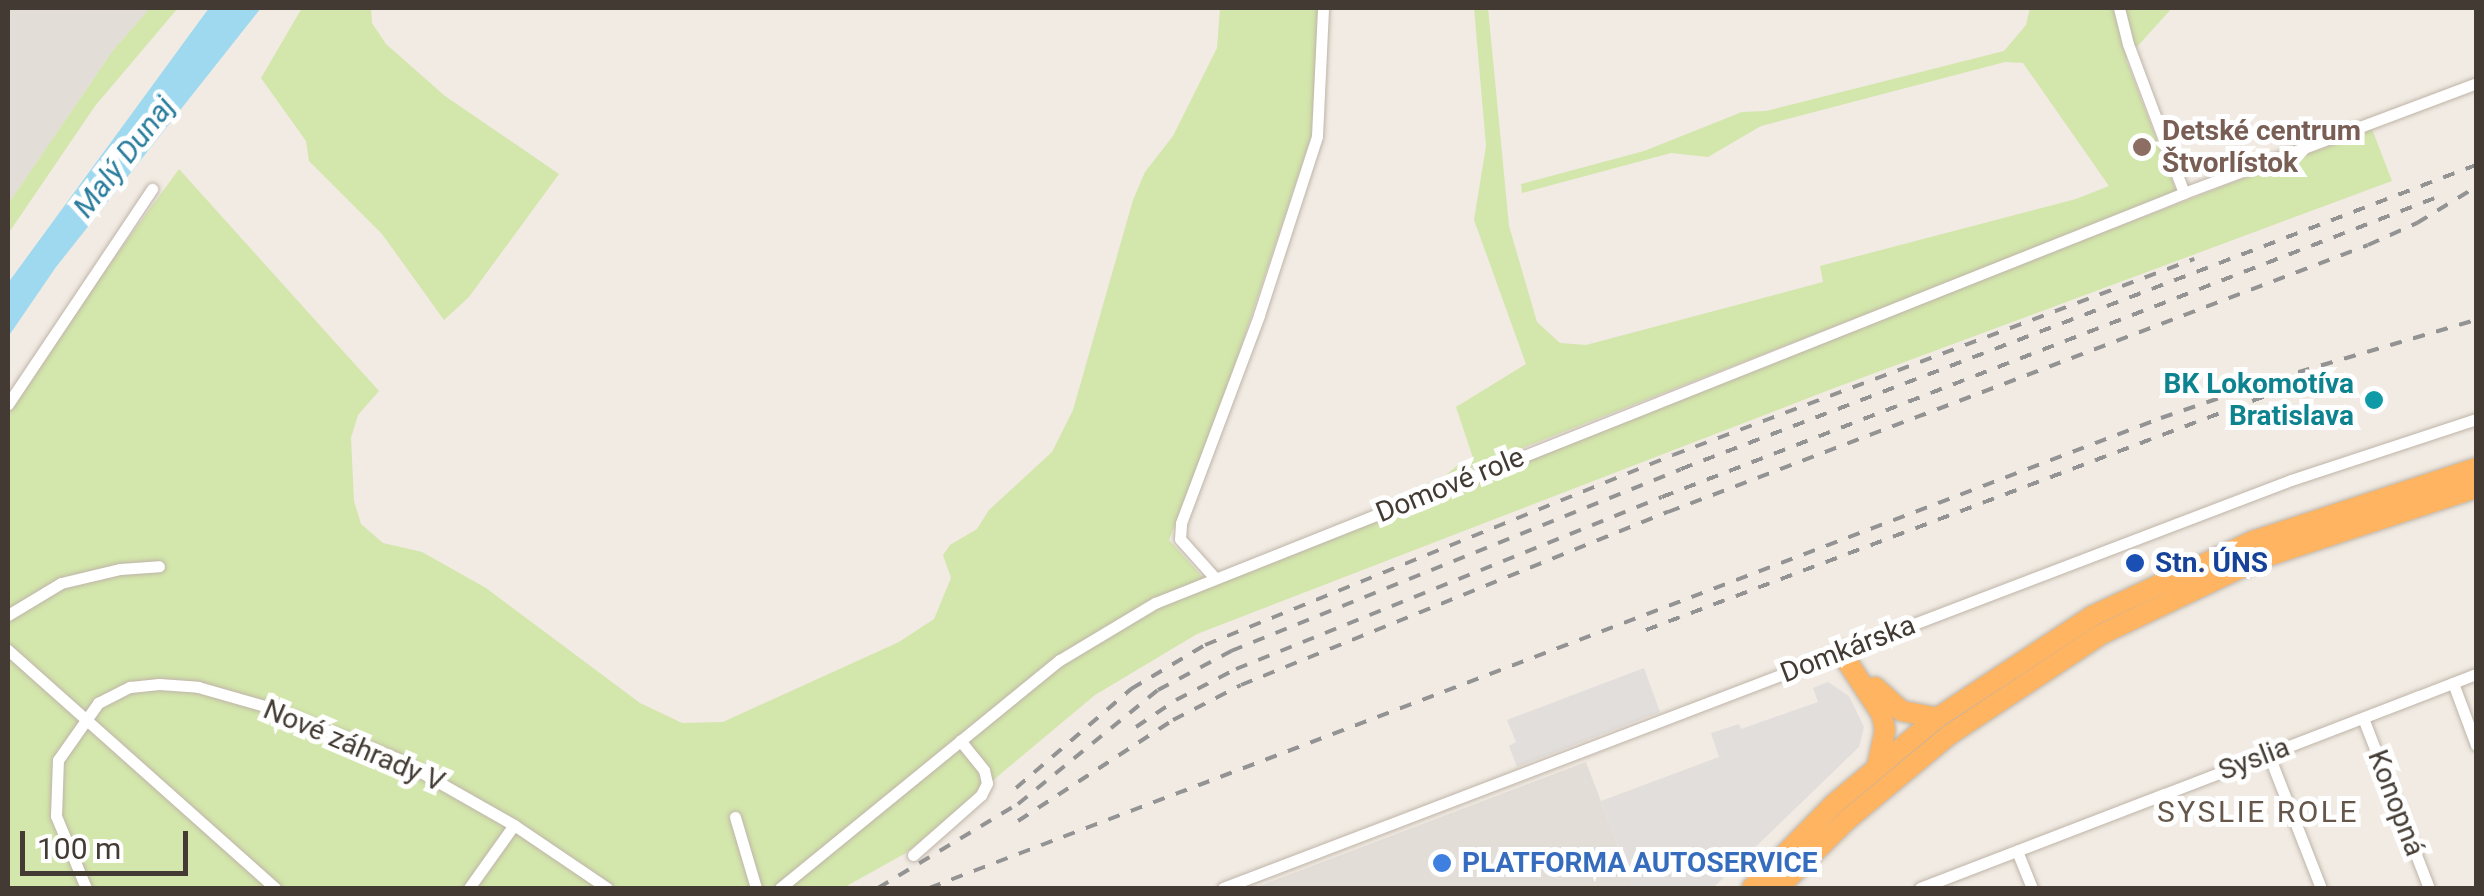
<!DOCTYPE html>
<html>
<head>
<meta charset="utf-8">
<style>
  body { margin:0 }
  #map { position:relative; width:2484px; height:896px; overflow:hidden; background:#f1ebe3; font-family:Roboto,sans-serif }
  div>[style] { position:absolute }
  .industrial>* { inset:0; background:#e3ddd8 }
  .green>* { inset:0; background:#d3e6ab }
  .parking>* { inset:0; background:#e2dedb }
  .water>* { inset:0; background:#9ed9ef }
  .roads { filter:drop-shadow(0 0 2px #bfb4a8) drop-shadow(0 0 2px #bfb4a8) }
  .street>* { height:11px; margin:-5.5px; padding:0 5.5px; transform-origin:5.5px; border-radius:5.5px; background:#fff }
  .highway>* { height:20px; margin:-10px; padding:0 10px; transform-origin:10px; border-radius:10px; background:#feb461 }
  .rail>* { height:4px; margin-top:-2px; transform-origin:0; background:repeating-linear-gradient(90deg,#939393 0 12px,transparent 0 24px) }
  .dots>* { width:28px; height:28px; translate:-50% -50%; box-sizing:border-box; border:5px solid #fff; border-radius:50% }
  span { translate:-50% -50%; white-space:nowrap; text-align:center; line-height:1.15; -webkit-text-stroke:10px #fff; paint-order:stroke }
  .education-label { font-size:28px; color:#785e54; font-weight:700 }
  .left { translate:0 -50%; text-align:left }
  .culture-label { font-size:28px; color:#0d838f; font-weight:700 }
  .right { translate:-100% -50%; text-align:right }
  .street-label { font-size:28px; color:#433b33 }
  .transit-label { font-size:28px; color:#164399; font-weight:700 }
  .shop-label { font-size:28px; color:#366cbe; font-weight:700 }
  .water-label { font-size:30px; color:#2a7d9d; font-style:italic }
  .neighbourhood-label { font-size:30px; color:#66574a; letter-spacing:2.5px }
  .frame { position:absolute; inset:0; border:10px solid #433b33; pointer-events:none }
  .scale { position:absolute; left:20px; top:831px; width:168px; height:45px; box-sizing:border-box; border:5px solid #433b33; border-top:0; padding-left:12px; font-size:30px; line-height:35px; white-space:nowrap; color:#433b33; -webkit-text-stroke:8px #fff; paint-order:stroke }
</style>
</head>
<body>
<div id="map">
  <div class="industrial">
    <i style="clip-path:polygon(8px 8px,150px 8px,114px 49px,8px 204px)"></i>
    <i style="clip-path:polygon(1586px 762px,1634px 888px,1254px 888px)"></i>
  </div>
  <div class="green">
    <i style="clip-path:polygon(150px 8px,178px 8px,95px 106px,8px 234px,8px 204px,114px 49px)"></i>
    <i style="clip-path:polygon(302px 8px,371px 8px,372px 23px,386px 44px,445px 96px,559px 174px,469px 297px,444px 320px,382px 234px,309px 161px,306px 141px,261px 78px)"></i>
    <i style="clip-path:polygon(1220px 8px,1319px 8px,1312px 134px,1221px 407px,1169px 540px,1210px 585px,1769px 361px,2372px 129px,2392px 181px,1829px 390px,1197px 634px,1095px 695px,906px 853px,843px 888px,8px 888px,8px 412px,43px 355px,179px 169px,379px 391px,358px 415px,351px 438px,354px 501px,361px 524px,383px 543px,422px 552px,486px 588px,640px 703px,682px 723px,723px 722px,899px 642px,934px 619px,951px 578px,943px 555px,950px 545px,977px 529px,989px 510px,1052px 452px,1073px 410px,1133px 200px,1145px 172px,1173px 136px,1217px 48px)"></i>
    <i style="clip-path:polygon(1474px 8px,1488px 8px,1509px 226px,1537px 322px,1560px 343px,1586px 345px,1823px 282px,1820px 266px,2076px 199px,2109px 186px,2023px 63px,2005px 62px,1761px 126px,1708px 157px,1671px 153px,1522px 193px,1521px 184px,1644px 151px,1742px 112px,1766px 111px,2004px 51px,2026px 25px,2030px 8px,2172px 8px,2126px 59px,2177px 193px,1440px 480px,1458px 465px,1474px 461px,1456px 407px,1526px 364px,1474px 220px,1486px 146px)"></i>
  </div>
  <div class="parking">
    <i style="clip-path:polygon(1644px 668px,1660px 712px,1517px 767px,1509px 746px,1516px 742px,1507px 720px)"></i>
    <i style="clip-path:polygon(1828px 682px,1849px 696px,1864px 727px,1859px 747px,1713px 888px,1634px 888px,1601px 801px,1719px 757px,1711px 733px,1739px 724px,1741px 729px,1818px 702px,1813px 688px)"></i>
  </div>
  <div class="water">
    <i style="clip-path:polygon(209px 8px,261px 8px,56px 267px,8px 337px,8px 283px)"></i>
  </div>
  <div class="roads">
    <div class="street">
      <i style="left:2119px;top:8px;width:37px;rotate:76deg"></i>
      <i style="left:2128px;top:44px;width:159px;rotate:69.4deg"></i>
      <i style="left:8px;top:404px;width:259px;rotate:-56.2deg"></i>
      <i style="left:1215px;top:578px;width:52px;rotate:-131.9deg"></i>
      <i style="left:1180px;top:539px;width:16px;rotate:-86deg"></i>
      <i style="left:1181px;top:523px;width:222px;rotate:-69.4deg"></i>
      <i style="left:1259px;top:315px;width:188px;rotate:-72deg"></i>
      <i style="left:1317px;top:136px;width:128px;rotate:-87.3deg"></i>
      <i style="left:8px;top:615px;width:62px;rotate:-31.1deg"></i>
      <i style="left:61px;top:583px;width:61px;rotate:-13.3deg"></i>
      <i style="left:120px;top:569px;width:39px;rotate:-4deg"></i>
      <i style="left:8px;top:650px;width:358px;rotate:41.7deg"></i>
      <i style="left:2453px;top:683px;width:66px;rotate:69.6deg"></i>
      <i style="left:2363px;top:718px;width:182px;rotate:68.8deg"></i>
      <i style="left:2268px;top:753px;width:145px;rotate:68.6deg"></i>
      <i style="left:735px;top:817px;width:74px;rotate:73.5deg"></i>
      <i style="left:2017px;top:851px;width:40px;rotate:68deg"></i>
      <i style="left:913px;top:855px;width:91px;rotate:-41.4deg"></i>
      <i style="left:981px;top:795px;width:13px;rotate:-63deg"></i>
      <i style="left:987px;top:783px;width:13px;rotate:-103deg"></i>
      <i style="left:984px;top:770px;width:38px;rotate:-129deg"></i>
      <i style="left:86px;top:888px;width:78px;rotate:-112.6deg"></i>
      <i style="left:56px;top:816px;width:56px;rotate:-88deg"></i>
      <i style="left:58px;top:760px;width:70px;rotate:-54.9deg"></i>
      <i style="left:98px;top:703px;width:36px;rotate:-27deg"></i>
      <i style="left:130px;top:687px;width:29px;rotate:-6deg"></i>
      <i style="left:159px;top:684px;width:39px;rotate:4deg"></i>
      <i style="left:198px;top:687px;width:73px;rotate:15.9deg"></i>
      <i style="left:268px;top:707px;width:138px;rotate:21.7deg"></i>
      <i style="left:396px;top:758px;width:136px;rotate:29.6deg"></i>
      <i style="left:514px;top:825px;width:112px;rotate:34.1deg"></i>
      <i style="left:469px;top:888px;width:77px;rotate:-54.5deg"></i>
      <i style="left:780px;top:888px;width:361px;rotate:-39.2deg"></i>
      <i style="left:1060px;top:660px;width:111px;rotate:-31deg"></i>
      <i style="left:1155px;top:603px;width:1108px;rotate:-21.72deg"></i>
      <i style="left:2184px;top:193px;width:312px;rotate:-20.6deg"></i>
      <i style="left:1223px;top:888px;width:1143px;rotate:-20.91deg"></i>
      <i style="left:2291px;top:480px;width:195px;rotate:-18.2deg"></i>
      <i style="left:1920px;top:888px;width:596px;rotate:-21.05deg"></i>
    </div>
    <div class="highway">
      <i style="left:1841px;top:652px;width:75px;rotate:56.9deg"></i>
      <i style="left:1882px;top:715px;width:15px;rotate:79deg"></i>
      <i style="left:1885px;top:730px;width:38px;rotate:102deg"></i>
      <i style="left:1875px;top:687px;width:36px;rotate:42deg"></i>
      <i style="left:1902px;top:711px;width:36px;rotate:11deg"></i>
      <i style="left:1752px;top:888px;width:117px;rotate:-45.7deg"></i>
      <i style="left:1834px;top:804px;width:134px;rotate:-39.9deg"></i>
      <i style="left:1937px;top:718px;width:186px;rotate:-33.3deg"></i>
      <i style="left:2092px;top:616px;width:178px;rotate:-25deg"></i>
      <i style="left:2253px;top:541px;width:235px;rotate:-18.1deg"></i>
      <i style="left:1778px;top:888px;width:97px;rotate:-44.6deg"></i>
      <i style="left:1847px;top:820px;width:133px;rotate:-39.8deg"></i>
      <i style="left:1949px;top:735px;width:181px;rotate:-33.5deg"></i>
      <i style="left:2100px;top:635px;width:176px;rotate:-25.5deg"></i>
      <i style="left:2259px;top:559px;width:228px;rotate:-18.1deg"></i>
    </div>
  </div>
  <div class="rail">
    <i style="left:1646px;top:630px;width:665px;rotate:-20.7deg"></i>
    <i style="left:1136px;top:727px;width:48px;rotate:-34deg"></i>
    <i style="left:1176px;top:700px;width:68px;rotate:-27.3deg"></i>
    <i style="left:1236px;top:669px;width:459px;rotate:-22deg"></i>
    <i style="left:1662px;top:497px;width:834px;rotate:-21.15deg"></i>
    <i style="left:1016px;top:788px;width:152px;rotate:-40.7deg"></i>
    <i style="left:1131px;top:689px;width:86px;rotate:-30.7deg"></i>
    <i style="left:1205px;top:645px;width:505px;rotate:-22.1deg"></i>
    <i style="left:1673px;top:455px;width:557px;rotate:-20.62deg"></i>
    <i style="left:1018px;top:821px;width:185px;rotate:-33.1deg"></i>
    <i style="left:1173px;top:720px;width:76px;rotate:-27.2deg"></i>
    <i style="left:1241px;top:685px;width:461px;rotate:-22.1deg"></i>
    <i style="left:1668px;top:512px;width:749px;rotate:-20.88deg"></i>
    <i style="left:2368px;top:245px;width:54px;rotate:-24.2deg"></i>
    <i style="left:2417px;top:223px;width:69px;rotate:-31.4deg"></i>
    <i style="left:878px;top:888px;width:163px;rotate:-31deg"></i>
    <i style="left:1018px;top:804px;width:181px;rotate:-39.2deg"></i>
    <i style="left:1158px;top:690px;width:83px;rotate:-28.1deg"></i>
    <i style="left:1231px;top:651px;width:485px;rotate:-22deg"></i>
    <i style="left:1681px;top:469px;width:851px;rotate:-20.93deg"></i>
    <i style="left:929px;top:888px;width:1319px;rotate:-20.88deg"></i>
    <i style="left:2161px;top:418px;width:120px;rotate:-18.9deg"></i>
    <i style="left:2275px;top:379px;width:209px;rotate:-16.4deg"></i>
  </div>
  <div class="dots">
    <i style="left:2142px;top:147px;background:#8d6e63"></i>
    <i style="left:2374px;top:400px;background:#0f9aa8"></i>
    <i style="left:2135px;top:563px;background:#1a4fb4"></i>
    <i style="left:1442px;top:863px;background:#3f7fe0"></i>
  </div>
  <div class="education-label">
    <span class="left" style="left:2162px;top:147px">Detské centrum<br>Štvorlístok</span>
  </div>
  <div class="culture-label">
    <span class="right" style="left:2354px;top:400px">BK Lokomotíva<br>Bratislava</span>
  </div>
  <div class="street-label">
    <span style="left:1450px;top:485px;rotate:-22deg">Domové role</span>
    <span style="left:1848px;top:649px;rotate:-21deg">Domkárska</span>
    <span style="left:354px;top:746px;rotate:23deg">Nové záhrady V</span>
    <span style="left:2254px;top:759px;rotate:-21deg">Syslia</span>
    <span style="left:2396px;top:803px;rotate:69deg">Konopná</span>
  </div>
  <div class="transit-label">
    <span class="left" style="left:2155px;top:563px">Stn. ÚNS</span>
  </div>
  <div class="shop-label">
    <span class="left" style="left:1462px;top:863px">PLATFORMA AUTOSERVICE</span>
  </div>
  <div class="water-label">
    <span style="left:124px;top:157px;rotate:-52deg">Malý Dunaj</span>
  </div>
  <div class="neighbourhood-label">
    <span style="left:2258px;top:812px">SYSLIE ROLE</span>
  </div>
  <div class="frame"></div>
  <div class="scale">100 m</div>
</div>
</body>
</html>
